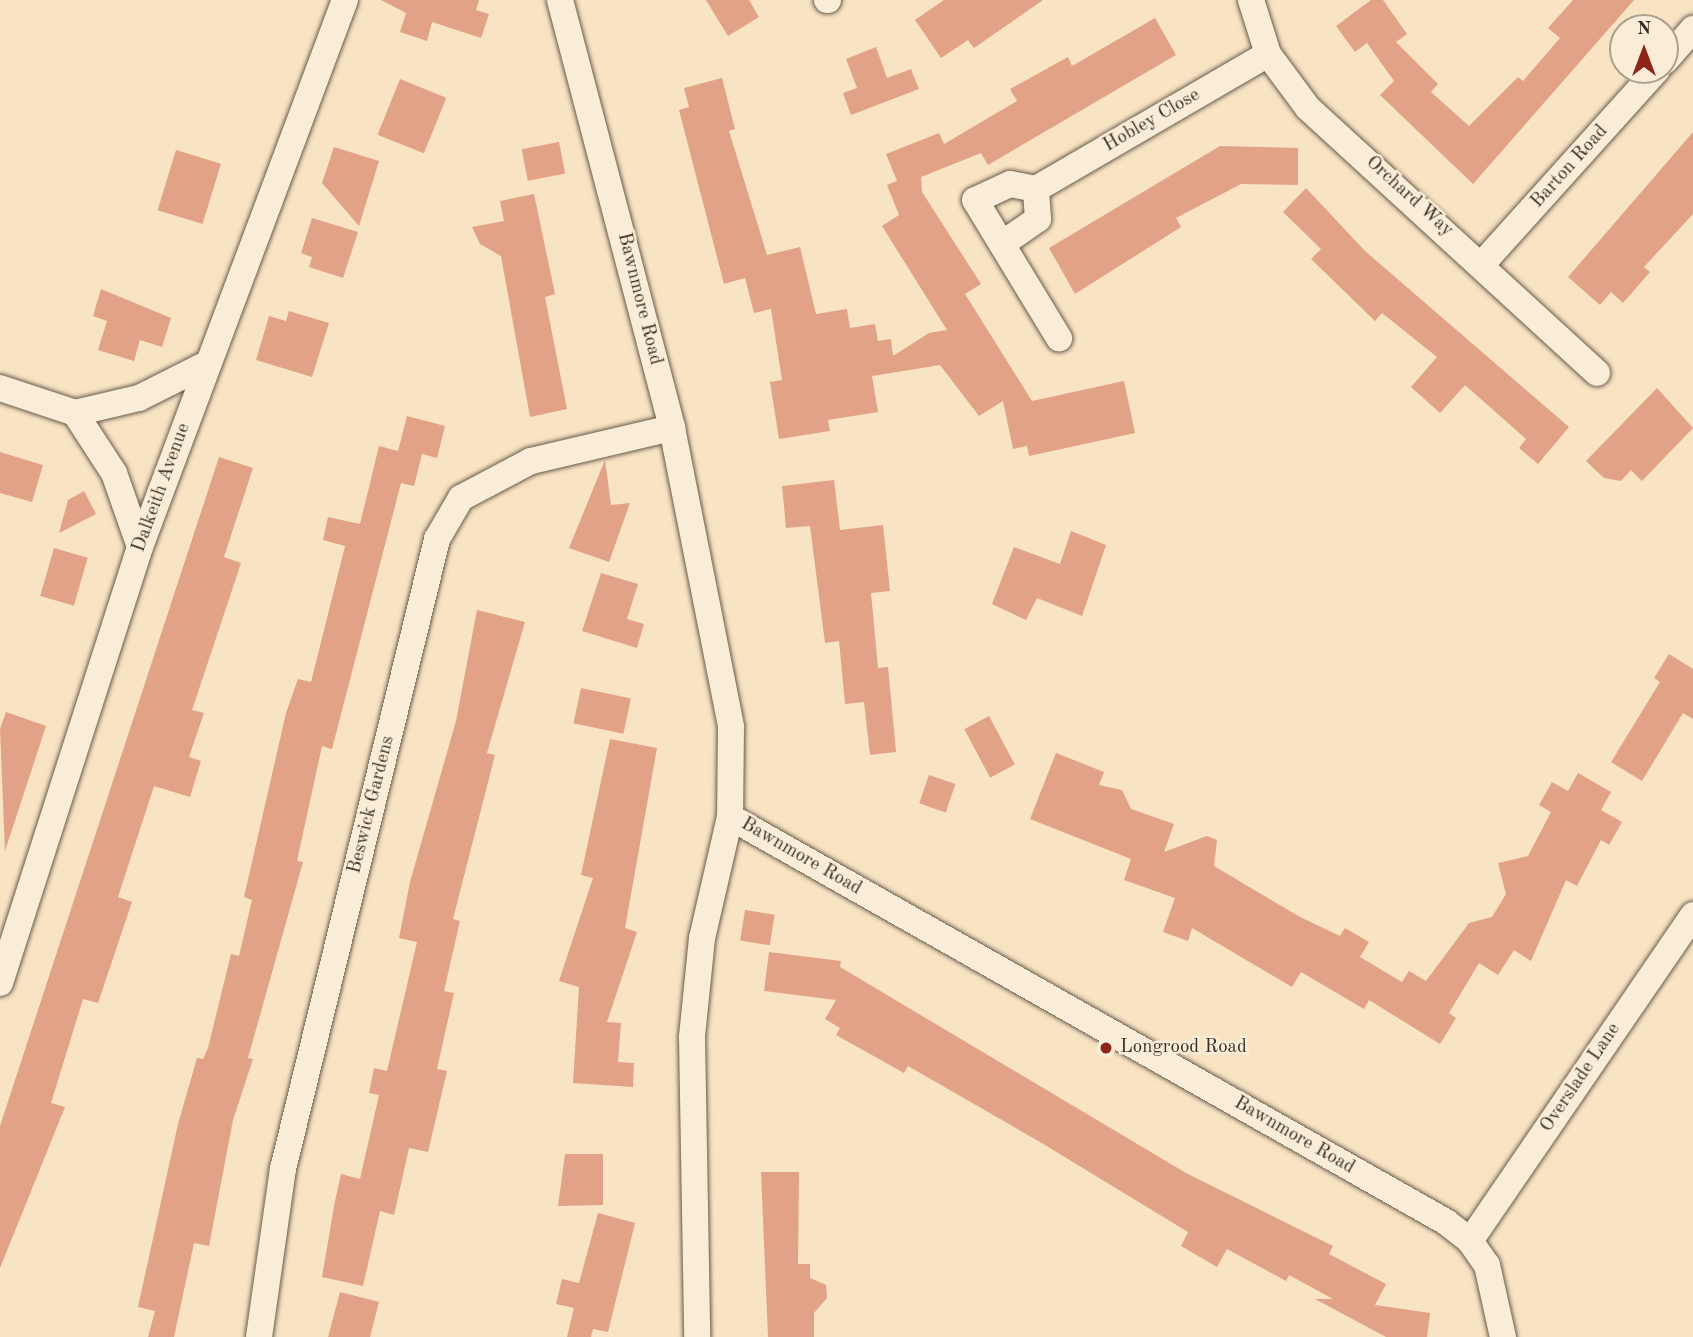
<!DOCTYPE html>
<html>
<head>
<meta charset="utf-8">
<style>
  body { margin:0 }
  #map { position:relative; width:1693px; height:1337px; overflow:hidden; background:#f8e3c3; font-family:"Old Standard TT",serif }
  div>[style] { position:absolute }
  .building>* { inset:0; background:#e2a287; transform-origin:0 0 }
  .roads { filter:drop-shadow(0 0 2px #685c4c) drop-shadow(0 0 2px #685c4c) }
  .street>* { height:26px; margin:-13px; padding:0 13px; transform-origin:13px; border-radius:13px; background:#faedd8 }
  .dots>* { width:19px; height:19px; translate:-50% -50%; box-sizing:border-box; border:4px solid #faedd8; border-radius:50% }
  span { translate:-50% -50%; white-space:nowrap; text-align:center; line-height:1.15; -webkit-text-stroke:5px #faedd8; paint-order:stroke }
  .street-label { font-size:19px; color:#382f24 }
  .poi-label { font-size:19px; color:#382f24 }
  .left { translate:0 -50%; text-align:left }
  .north { position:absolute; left:1609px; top:14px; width:70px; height:70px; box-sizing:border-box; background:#faedd8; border:2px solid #aca190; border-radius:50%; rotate:0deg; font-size:19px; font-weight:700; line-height:28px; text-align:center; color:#382f24 }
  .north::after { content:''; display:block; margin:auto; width:24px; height:32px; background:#8f2418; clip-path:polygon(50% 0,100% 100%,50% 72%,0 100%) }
</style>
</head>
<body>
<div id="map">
  <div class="building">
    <i style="clip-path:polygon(381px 0,479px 0,476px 10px,489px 14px,481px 38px,432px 22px,427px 41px,400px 32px,406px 13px)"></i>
    <i style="clip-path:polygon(706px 0,749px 0,759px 17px,728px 36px)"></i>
    <i style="clip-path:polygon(944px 0,1043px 0,974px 48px,968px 40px,941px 58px,915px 20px)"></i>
    <i style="clip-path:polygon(1371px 0,1383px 0,1407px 34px,1396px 42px,1438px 84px,1431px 92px,1469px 126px,1518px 77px,1523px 81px,1560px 38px,1548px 28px,1573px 0,1634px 0,1473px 184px,1380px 95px,1394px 81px,1367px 43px,1355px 52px,1336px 26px)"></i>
    <i style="clip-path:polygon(1155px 18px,1176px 55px,988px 165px,981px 153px,921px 177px,922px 192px,981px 284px,965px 294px,1032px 401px,1124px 381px,1135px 433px,1029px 456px,1027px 446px,1013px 449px,1003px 401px,979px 416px,940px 365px,872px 376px,878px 412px,828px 420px,830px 431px,779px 439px,770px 382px,782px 380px,771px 309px,754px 313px,745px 278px,724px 284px,679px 110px,689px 107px,684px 88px,722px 78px,735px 129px,729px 131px,767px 255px,800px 247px,816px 314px,847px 309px,850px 328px,875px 324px,878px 341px,891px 339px,893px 356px,929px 333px,947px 330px,882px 226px,899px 215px,887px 185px,897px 181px,886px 154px,939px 133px,944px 144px,1017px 101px,1010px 89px,1068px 57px,1072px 66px)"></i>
    <i style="clip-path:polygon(876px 47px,887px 78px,911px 69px,919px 89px,851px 115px,843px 93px,857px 88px,846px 59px)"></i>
    <i style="left:400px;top:79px;width:50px;height:60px;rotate:22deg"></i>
    <i style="clip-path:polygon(1693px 132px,1693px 214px,1644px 267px,1650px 272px,1623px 303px,1611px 292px,1600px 305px,1568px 277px)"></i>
    <i style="left:559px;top:142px;width:32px;height:38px;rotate:79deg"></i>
    <i style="clip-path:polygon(1220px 146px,1298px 148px,1298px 185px,1241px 184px,1176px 218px,1181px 227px,1075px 294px,1049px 248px)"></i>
    <i style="clip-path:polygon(334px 147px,379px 161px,359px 226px,322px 183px)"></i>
    <i style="left:176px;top:150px;width:47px;height:63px;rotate:17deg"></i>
    <i style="clip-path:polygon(1306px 188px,1365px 251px,1569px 427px,1538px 464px,1519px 448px,1526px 439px,1465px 385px,1440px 413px,1411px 387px,1437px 357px,1382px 313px,1375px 321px,1311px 259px,1321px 249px,1283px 212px)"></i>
    <i style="clip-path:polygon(534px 194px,555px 294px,545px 297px,567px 409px,530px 417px,501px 256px,480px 244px,472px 227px,504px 221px,500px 201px)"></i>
    <i style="clip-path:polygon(312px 218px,358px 232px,343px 278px,309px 267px,312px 257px,301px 253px)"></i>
    <i style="clip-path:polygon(101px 289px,171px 318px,162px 347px,140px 340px,134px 361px,98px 350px,107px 321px,93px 316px)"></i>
    <i style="clip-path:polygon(289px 311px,329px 323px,312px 377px,256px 360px,269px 316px,286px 321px)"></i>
    <i style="clip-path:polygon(1657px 388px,1693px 428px,1642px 481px,1631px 470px,1621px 481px,1604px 478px,1586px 461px)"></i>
    <i style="clip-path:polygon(407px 416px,445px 426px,437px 458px,422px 454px,414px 486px,401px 483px,332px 749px,322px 746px,297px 861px,303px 862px,248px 1058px,253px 1059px,233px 1120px,209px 1246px,194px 1243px,174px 1337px,148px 1337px,155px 1311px,138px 1307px,178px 1124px,197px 1058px,203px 1059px,208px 1048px,231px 954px,239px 956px,252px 900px,244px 897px,286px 713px,298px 679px,311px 682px,345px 546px,323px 540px,328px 517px,360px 524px,379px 446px,398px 451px)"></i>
    <i style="clip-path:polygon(0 452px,43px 465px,32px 502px,0 493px)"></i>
    <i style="clip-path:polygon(219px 457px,253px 468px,224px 557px,241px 563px,192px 710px,204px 713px,189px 757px,201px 761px,190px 797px,154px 786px,118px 897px,132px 902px,98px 1003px,83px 999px,51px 1103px,65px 1107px,0 1268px,0 1126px)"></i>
    <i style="clip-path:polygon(605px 460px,611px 505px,630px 503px,609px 562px,569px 548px)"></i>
    <i style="clip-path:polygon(834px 480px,840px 530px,883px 525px,890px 591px,871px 593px,878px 668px,888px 667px,896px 752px,870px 755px,864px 702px,845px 704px,839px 641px,825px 643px,810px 526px,786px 528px,782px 486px)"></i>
    <i style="clip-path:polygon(84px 491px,96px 514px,59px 533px,68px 500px)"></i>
    <i style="clip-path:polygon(1071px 531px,1106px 545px,1082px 616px,1037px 598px,1026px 620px,992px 604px,1014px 547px,1060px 564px)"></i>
    <i style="left:54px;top:548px;width:35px;height:50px;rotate:16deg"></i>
    <i style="clip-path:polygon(601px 573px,638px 584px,627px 619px,644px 624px,637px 648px,582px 631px)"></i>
    <i style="clip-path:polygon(477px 610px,525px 622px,487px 753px,495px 755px,453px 919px,460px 921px,444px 991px,454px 993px,437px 1069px,447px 1071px,428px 1152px,409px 1148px,394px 1215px,380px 1211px,363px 1286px,322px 1277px,335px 1201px,341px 1174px,360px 1179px,379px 1095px,369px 1093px,374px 1068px,387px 1071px,417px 942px,399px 938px,410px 882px,456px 721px)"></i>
    <i style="clip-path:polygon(1669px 654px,1693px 669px,1693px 719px,1683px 713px,1642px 781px,1611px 762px,1660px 682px,1654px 678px)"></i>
    <i style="left:581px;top:688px;width:51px;height:36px;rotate:12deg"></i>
    <i style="clip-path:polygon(6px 712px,46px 726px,5px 851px,0 729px)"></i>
    <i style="left:989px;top:716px;width:55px;height:28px;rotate:62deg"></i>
    <i style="clip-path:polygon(610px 739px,657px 748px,625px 928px,637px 932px,607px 1022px,621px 1023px,618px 1062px,634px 1063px,633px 1087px,573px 1083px,579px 987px,559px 981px,593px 878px,581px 875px)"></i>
    <i style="clip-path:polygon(1056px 753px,1104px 772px,1099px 785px,1122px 790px,1131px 809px,1174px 824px,1164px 852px,1207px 836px,1217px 840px,1214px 866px,1300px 917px,1340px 936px,1345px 928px,1369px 942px,1360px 957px,1402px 982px,1409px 971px,1426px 981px,1469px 923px,1492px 917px,1506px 894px,1498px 863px,1528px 856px,1551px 812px,1539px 805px,1552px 782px,1568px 791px,1578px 773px,1611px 792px,1601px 810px,1622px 822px,1609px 845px,1601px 840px,1577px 886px,1566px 880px,1531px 961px,1514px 950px,1498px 975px,1479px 963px,1449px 1013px,1456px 1018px,1440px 1044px,1369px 1000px,1364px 1009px,1301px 972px,1292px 987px,1192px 928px,1188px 941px,1163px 932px,1175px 898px,1124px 880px,1131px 859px,1030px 819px)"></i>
    <i style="left:929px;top:775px;width:28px;height:30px;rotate:19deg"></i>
    <i style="left:745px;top:910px;width:30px;height:31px;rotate:9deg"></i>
    <i style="clip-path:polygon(769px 952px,841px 961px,840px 967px,1186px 1173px,1333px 1246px,1329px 1254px,1386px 1284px,1375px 1305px,1430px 1313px,1427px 1337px,1386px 1337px,1315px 1299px,1333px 1299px,1289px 1275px,1286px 1281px,1227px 1249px,1217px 1267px,1181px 1246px,1188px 1232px,1040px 1142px,908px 1066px,904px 1073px,836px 1035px,840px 1028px,825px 1019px,836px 1000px,764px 991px)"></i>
    <i style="clip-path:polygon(565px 1154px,603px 1154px,603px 1205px,558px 1206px)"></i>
    <i style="clip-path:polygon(761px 1172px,799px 1172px,798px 1264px,810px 1264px,810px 1278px,826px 1285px,827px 1298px,814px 1313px,814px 1337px,768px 1337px)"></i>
    <i style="clip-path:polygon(598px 1213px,635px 1223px,608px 1332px,593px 1329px,591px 1337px,567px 1337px,574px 1308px,556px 1304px,562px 1279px,579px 1283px)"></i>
    <i style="clip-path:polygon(340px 1292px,379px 1302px,370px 1337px,328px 1337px)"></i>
  </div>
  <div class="roads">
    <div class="street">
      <i style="left:560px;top:0;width:442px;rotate:75.3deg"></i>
      <i style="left:672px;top:428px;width:305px;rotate:78.8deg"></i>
      <i style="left:731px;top:727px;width:90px;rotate:90.6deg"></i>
      <i style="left:730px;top:817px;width:124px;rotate:103deg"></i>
      <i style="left:702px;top:938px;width:100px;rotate:95.8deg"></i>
      <i style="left:692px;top:1037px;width:300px;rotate:89deg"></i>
      <i style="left:827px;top:0;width:1px"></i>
      <i style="left:1251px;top:0;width:57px;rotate:72.5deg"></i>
      <i style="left:1268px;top:54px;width:67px;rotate:53.5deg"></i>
      <i style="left:1308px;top:108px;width:392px;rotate:42.5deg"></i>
      <i style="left:1665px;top:61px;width:43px;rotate:-48.8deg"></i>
      <i style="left:1036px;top:189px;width:268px;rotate:-30.2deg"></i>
      <i style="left:1036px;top:189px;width:26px;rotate:-169deg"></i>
      <i style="left:1010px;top:184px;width:38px;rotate:155deg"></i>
      <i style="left:975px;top:200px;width:162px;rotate:58.7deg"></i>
      <i style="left:1002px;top:244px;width:44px;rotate:-34.8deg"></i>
      <i style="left:1038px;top:219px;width:30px;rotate:-94deg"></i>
      <i style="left:1483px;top:263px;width:260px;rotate:-48deg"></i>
      <i style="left:0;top:388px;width:79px;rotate:18.4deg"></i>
      <i style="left:75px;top:413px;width:72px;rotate:57deg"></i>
      <i style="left:114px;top:473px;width:78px;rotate:70.6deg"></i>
      <i style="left:75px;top:413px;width:66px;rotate:-13.2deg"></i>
      <i style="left:139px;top:398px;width:76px;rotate:-26.6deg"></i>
      <i style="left:730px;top:817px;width:823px;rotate:29.49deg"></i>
      <i style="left:1446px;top:1222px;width:31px;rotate:38deg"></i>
      <i style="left:1470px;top:1241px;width:29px;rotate:55deg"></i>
      <i style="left:1487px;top:1265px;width:74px;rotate:77.5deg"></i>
      <i style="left:0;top:983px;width:458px;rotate:-72.2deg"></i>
      <i style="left:140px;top:547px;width:584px;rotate:-69.46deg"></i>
      <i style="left:1470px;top:1241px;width:395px;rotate:-55.6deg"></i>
      <i style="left:259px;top:1337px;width:170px;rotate:-81.9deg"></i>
      <i style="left:283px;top:1169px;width:649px;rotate:-76.26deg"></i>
      <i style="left:437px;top:539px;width:48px;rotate:-59.7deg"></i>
      <i style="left:461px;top:498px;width:79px;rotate:-27.9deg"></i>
      <i style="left:531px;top:461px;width:145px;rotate:-13.2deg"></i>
    </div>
  </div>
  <div class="dots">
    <i style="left:1106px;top:1048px;background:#8f2418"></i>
  </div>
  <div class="street-label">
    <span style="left:1152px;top:121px;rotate:-30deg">Hobley Close</span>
    <span style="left:1570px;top:167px;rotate:-48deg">Barton Road</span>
    <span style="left:1409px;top:197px;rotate:42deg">Orchard Way</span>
    <span style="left:639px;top:299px;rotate:76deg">Bawnmore Road</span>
    <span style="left:162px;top:488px;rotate:-70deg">Dalkeith Avenue</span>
    <span style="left:372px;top:805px;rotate:-76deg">Beswick Gardens</span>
    <span style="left:801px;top:857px;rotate:30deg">Bawnmore Road</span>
    <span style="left:1581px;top:1078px;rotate:-56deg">Overslade Lane</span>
    <span style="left:1294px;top:1136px;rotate:30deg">Bawnmore Road</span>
  </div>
  <div class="poi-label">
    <span class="left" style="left:1120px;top:1048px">Longrood Road</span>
  </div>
  <div class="north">N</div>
</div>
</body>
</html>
